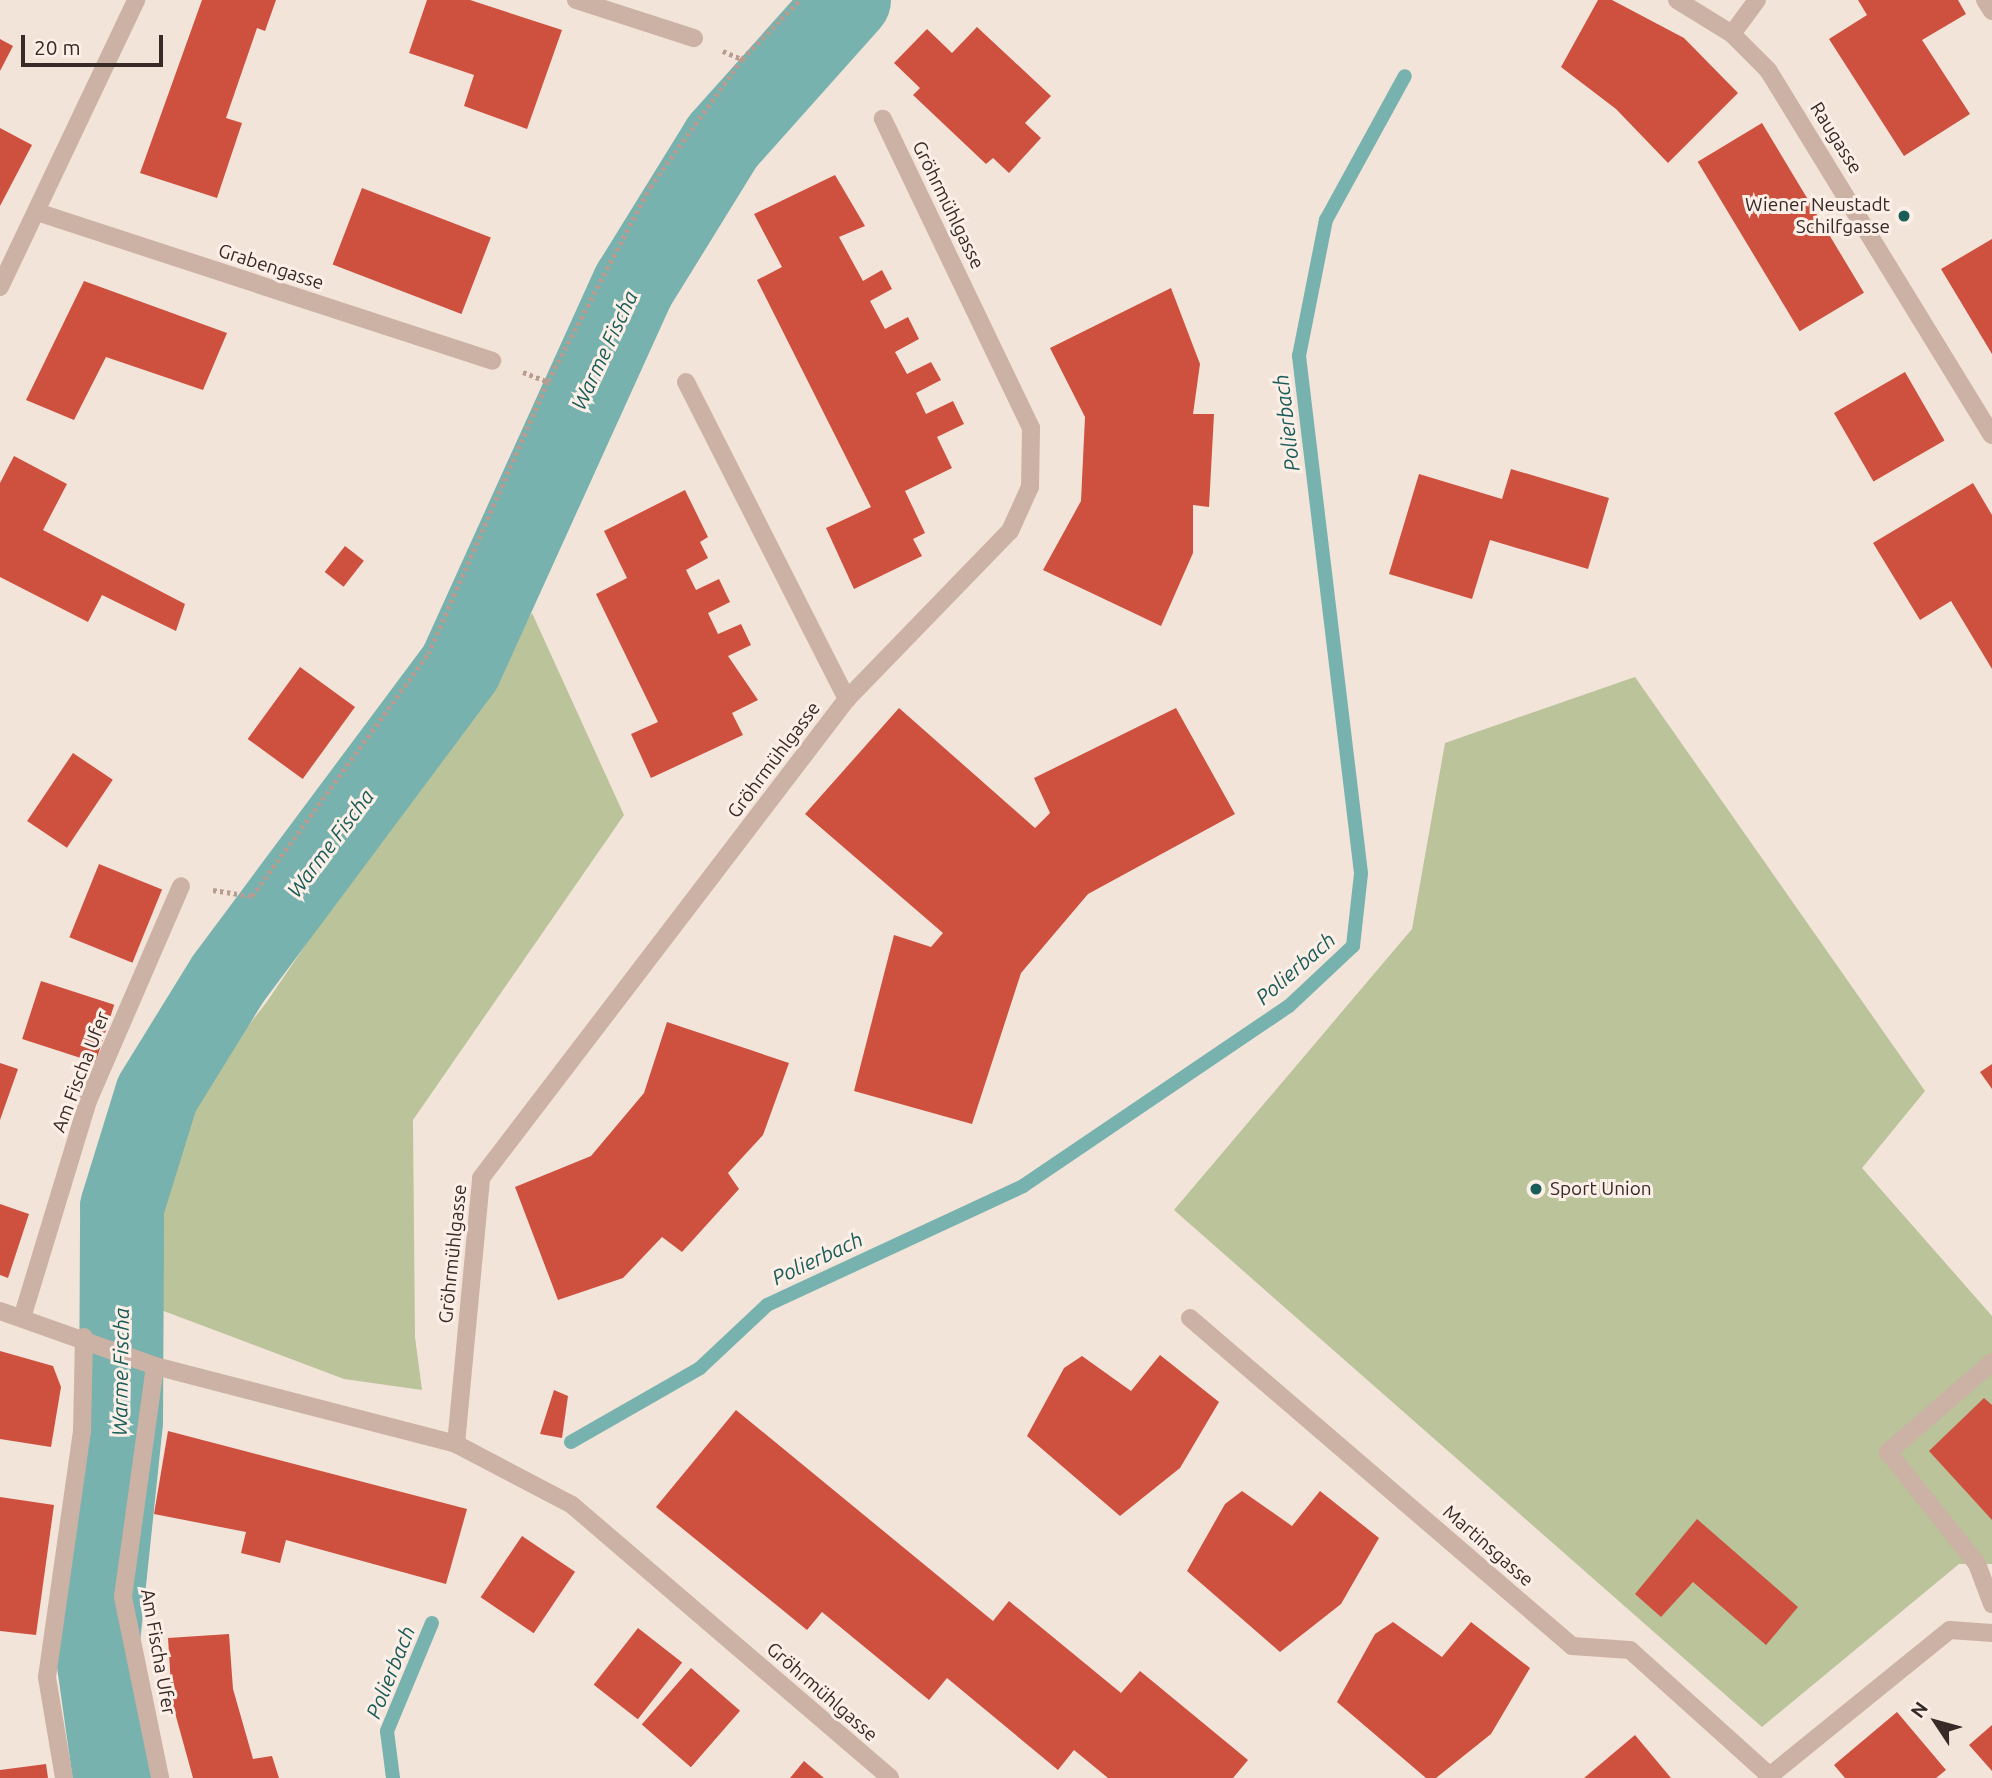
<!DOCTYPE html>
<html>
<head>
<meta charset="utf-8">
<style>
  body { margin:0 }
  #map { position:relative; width:1992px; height:1778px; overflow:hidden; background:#f3e4da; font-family:Ubuntu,sans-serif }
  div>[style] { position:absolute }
  .green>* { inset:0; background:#bac399 }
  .stream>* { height:14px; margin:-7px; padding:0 7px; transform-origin:7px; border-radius:7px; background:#77b2ae }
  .river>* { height:84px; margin:-42px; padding:0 42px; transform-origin:42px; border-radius:42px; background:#77b2ae }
  .building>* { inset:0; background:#ce503e; transform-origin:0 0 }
  .path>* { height:4.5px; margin-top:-2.25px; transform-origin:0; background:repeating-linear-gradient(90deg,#b89c8f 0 3.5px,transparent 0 7px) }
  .lane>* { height:18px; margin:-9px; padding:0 9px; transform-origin:9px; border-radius:9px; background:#ccb2a5 }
  .street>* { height:18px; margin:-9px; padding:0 9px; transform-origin:9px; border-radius:9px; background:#ccb2a5 }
  .dots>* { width:19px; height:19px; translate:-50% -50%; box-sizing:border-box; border:4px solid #fbefe7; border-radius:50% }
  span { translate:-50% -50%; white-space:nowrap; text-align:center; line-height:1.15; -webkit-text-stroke:6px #fbefe7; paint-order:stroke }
  .street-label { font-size:19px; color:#372a27 }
  .poi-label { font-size:19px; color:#372a27 }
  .right { translate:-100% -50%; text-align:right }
  .left { translate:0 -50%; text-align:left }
  .water-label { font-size:21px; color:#1a5c58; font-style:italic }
  .north { position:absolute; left:1901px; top:1687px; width:70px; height:70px; -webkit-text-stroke:5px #fbefe7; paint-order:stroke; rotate:306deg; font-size:19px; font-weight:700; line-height:28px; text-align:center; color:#372a27 }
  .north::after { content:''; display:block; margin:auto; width:24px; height:32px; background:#372a27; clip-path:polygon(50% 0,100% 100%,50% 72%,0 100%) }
  .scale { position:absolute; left:21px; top:35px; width:142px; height:32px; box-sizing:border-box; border:4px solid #372a27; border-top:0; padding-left:9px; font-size:21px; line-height:24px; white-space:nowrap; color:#372a27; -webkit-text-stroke:5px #fbefe7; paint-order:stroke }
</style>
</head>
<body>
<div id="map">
  <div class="green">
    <i style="clip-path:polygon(532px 613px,624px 815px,413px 1120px,415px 1337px,422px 1390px,344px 1379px,153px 1307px,142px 1219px,179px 1114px,266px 1003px)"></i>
    <i style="clip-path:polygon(1635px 677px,1925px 1091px,1862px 1168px,1992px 1316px,1992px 1564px,1959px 1564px,1762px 1727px,1174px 1210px,1412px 929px,1445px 743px)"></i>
  </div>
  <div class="stream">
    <i style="left:571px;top:1442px;width:149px;rotate:-29.8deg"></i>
    <i style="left:700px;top:1368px;width:92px;rotate:-43.2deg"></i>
    <i style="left:767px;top:1305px;width:282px;rotate:-24.9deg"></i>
    <i style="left:1023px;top:1186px;width:321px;rotate:-34.1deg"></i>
    <i style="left:1289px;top:1006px;width:88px;rotate:-43.2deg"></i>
    <i style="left:1353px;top:946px;width:73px;rotate:-83.7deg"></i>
    <i style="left:1361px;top:873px;width:521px;rotate:-96.84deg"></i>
    <i style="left:1299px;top:356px;width:139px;rotate:-78.8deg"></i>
    <i style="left:1326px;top:220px;width:164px;rotate:-61.3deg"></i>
    <i style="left:393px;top:1778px;width:47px;rotate:-97.3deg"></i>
    <i style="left:387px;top:1731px;width:117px;rotate:-67.4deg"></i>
  </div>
  <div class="river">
    <i style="left:115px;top:1778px;width:129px;rotate:-98deg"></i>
    <i style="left:97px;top:1650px;width:230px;rotate:-84deg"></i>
    <i style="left:121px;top:1421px;width:214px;rotate:-89.7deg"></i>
    <i style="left:122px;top:1207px;width:118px;rotate:-72.8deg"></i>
    <i style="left:157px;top:1094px;width:135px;rotate:-58.3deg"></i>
    <i style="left:228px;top:979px;width:388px;rotate:-53.3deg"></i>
    <i style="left:460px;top:668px;width:421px;rotate:-65.6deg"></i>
    <i style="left:634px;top:285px;width:169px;rotate:-58.3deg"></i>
    <i style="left:723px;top:141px;width:189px;rotate:-48.2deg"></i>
  </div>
  <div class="building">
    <i style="clip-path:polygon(202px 0,276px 0,265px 31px,257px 28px,226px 118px,242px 123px,217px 198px,140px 173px)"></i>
    <i style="clip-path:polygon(427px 0,470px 0,562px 30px,527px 129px,464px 106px,474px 75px,409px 53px)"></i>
    <i style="clip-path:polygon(1598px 0,1612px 0,1684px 38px,1738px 93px,1668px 163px,1616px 109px,1561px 67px)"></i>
    <i style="clip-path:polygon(1858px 0,1958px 0,1966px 14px,1922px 40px,1970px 114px,1904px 156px,1829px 39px,1867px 15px)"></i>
    <i style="clip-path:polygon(977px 27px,1051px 96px,1025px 123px,1041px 138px,1009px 173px,993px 158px,986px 164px,913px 95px,920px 88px,894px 63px,927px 29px,952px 53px)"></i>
    <i style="clip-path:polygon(0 39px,13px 46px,0 71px)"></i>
    <i style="left:1762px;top:123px;width:198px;height:75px;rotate:59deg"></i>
    <i style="clip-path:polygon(0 128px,32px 145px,0 206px)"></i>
    <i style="clip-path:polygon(835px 175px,865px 226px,839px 237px,863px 281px,882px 270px,892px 289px,870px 301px,885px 329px,908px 317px,919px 339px,895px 352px,907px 374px,931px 362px,941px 380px,916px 393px,926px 414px,953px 401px,964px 424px,937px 437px,952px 468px,905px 491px,925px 533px,913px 539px,922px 556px,854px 589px,826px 528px,871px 507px,757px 280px,782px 267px,754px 214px)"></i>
    <i style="left:362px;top:188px;width:138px;height:82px;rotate:21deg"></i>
    <i style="clip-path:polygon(1992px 239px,1992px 354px,1941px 269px)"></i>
    <i style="clip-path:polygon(84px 281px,227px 333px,203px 390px,106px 357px,74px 420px,26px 400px)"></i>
    <i style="clip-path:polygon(1171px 288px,1200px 364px,1193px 414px,1214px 414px,1209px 507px,1193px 505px,1193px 553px,1161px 626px,1043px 570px,1081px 501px,1085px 417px,1050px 348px)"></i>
    <i style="left:1905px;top:372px;width:79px;height:82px;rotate:60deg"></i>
    <i style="clip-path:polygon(14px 456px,67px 484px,43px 530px,185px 604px,176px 631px,102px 595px,88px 622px,0 577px,0 483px)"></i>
    <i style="clip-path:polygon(1511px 469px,1609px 498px,1588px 569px,1490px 540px,1472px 599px,1389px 574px,1419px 474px,1502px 499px)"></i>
    <i style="clip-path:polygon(1973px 483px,1992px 515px,1992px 669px,1951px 601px,1920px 620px,1873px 543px)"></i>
    <i style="clip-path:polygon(685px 490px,708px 537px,700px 542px,708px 558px,686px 570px,696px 590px,719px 579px,730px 602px,708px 613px,718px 634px,741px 624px,751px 645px,728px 656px,758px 700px,732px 713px,743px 735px,651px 778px,631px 734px,658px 722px,596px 594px,627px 578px,604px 531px)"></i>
    <i style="left:345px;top:546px;width:24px;height:33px;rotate:38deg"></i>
    <i style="left:300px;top:667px;width:68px;height:89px;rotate:36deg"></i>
    <i style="clip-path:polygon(899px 708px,1035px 828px,1050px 813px,1034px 778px,1176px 708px,1235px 814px,1088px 894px,1021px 973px,972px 1124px,854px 1091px,894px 935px,931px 947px,943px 933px,805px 814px)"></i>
    <i style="left:73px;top:753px;width:48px;height:82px;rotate:34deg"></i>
    <i style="left:99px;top:864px;width:68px;height:79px;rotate:22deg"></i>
    <i style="left:41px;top:981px;width:77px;height:61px;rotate:18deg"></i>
    <i style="clip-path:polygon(667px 1022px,789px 1063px,763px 1135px,728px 1173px,739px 1189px,682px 1252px,662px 1237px,623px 1278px,558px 1300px,515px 1187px,591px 1156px,644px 1093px)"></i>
    <i style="clip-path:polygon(0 1063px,18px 1069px,0 1120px)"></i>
    <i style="clip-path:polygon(1992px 1064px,1992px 1089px,1980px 1072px)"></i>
    <i style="clip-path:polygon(0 1204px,29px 1214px,8px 1278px,0 1275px)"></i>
    <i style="clip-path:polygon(0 1351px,53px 1366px,61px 1387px,51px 1447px,0 1439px)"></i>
    <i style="clip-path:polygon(1160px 1355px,1219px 1402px,1180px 1468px,1120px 1516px,1027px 1436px,1064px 1368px,1082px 1356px,1131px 1391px)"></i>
    <i style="clip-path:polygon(554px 1390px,568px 1396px,562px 1438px,540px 1434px)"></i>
    <i style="clip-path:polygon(1984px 1398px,1992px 1405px,1992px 1520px,1929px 1451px)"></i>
    <i style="clip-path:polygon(736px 1410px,993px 1621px,1009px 1601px,1121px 1693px,1140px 1671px,1248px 1760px,1233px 1778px,1108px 1778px,1074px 1750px,1058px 1770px,947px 1678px,929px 1700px,822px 1612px,807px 1630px,656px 1507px)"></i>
    <i style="clip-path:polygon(168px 1431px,467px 1509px,446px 1584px,286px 1540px,280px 1563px,241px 1553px,246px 1532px,154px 1514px)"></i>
    <i style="clip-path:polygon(1242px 1491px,1292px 1526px,1320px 1491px,1379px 1538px,1341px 1604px,1280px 1652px,1187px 1571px,1225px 1504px)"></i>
    <i style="clip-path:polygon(0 1497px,54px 1505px,36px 1635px,0 1631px)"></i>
    <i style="clip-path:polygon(1697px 1519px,1798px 1607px,1766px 1645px,1693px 1582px,1661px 1617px,1635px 1594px)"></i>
    <i style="left:522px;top:1536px;width:64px;height:74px;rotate:34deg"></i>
    <i style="clip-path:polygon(1393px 1622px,1442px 1657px,1471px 1622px,1530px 1668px,1491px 1734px,1436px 1778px,1426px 1778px,1337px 1702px,1375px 1634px)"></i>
    <i style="left:638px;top:1628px;width:56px;height:72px;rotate:38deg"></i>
    <i style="clip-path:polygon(229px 1634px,233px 1689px,253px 1759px,272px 1756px,279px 1778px,193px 1778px,172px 1702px,168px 1638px)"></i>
    <i style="left:691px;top:1668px;width:65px;height:75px;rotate:41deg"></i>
    <i style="clip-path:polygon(1897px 1712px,1946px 1770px,1936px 1778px,1845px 1778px,1834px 1765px)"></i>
    <i style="clip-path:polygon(1992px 1725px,1992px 1771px,1969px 1745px)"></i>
    <i style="clip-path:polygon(1635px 1735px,1671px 1778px,1584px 1778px)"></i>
    <i style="clip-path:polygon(804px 1761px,824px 1778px,790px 1778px)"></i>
    <i style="clip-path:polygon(46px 1764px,48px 1778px,0 1778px,0 1770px)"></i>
  </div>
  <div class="path">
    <i style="left:723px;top:51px;width:21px;rotate:23deg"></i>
    <i style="left:523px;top:372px;width:26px;rotate:21deg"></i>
    <i style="left:213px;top:890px;width:39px;rotate:9deg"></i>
    <i style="left:252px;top:896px;width:299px;rotate:-54deg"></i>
    <i style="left:428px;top:654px;width:298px;rotate:-66.3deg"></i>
    <i style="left:548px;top:381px;width:219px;rotate:-62.3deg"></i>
    <i style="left:650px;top:187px;width:158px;rotate:-54.3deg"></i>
    <i style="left:742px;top:59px;width:83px;rotate:-45.5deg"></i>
  </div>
  <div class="lane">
    <i style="left:576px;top:0;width:124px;rotate:17.9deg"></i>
    <i style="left:1985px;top:0;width:13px;rotate:58deg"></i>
    <i style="left:37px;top:212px;width:479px;rotate:18.1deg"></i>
    <i style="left:686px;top:382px;width:356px;rotate:63.1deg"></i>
    <i style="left:1992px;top:1362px;width:138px;rotate:139.1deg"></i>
    <i style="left:1888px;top:1452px;width:143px;rotate:51.5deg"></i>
    <i style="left:1977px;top:1564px;width:43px;rotate:69.4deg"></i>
  </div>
  <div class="street">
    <i style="left:1677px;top:0;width:65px;rotate:31.7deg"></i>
    <i style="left:1732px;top:34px;width:51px;rotate:45deg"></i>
    <i style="left:1768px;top:70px;width:428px;rotate:58.5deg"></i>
    <i style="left:1732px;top:34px;width:42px;rotate:-53.7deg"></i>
    <i style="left:0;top:287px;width:318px;rotate:-64.6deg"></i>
    <i style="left:0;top:1311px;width:164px;rotate:19.5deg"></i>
    <i style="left:155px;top:1366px;width:311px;rotate:14.5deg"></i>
    <i style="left:456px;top:1444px;width:131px;rotate:27.7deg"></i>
    <i style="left:572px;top:1505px;width:419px;rotate:40.6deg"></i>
    <i style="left:22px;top:1318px;width:227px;rotate:-73.1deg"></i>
    <i style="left:88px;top:1101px;width:234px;rotate:-66.6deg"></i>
    <i style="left:1190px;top:1318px;width:503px;rotate:40.65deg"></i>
    <i style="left:1572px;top:1646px;width:58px;rotate:3.9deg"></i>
    <i style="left:1630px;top:1650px;width:188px;rotate:42deg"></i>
    <i style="left:155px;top:1366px;width:233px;rotate:97.9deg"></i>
    <i style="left:123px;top:1597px;width:185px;rotate:78.4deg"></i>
    <i style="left:456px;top:1444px;width:267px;rotate:-84.6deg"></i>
    <i style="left:481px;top:1178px;width:603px;rotate:-52.62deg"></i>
    <i style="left:847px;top:699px;width:234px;rotate:-45.9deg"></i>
    <i style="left:1010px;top:531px;width:48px;rotate:-65.6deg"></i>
    <i style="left:1030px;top:487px;width:59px;rotate:-89deg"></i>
    <i style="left:1031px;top:428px;width:343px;rotate:-115.6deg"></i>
    <i style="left:64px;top:1778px;width:102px;rotate:-99.6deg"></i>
    <i style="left:47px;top:1677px;width:247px;rotate:-81.9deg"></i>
    <i style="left:82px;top:1432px;width:95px;rotate:-88.8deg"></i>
    <i style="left:1767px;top:1778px;width:235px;rotate:-39deg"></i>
    <i style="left:1950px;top:1630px;width:42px;rotate:4.1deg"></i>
  </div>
  <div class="dots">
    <i style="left:1904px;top:216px;background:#1a5c58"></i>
    <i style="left:1536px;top:1189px;background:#1a5c58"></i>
  </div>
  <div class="street-label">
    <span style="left:1836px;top:138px;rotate:58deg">Raugasse</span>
    <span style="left:948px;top:205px;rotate:64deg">Gröhrmühlgasse</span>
    <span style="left:271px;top:267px;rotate:18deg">Grabengasse</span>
    <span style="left:774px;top:760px;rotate:-53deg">Gröhrmühlgasse</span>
    <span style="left:81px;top:1072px;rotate:-69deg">Am Fischa Ufer</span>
    <span style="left:453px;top:1254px;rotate:-84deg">Gröhrmühlgasse</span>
    <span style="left:1488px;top:1546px;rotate:41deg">Martinsgasse</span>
    <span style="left:158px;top:1652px;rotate:80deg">Am Fischa Ufer</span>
    <span style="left:822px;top:1692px;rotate:41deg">Gröhrmühlgasse</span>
  </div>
  <div class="poi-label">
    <span class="right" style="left:1890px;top:216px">Wiener Neustadt<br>Schilfgasse</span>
    <span class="left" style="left:1550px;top:1189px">Sport Union</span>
  </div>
  <div class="water-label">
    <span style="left:604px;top:350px;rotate:-65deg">Warme Fischa</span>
    <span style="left:1286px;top:423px;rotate:-97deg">Polierbach</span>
    <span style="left:330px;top:843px;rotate:-53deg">Warme Fischa</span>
    <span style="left:1295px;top:968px;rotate:-41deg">Polierbach</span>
    <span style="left:817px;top:1258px;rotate:-25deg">Polierbach</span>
    <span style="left:120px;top:1372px;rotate:-89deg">Warme Fischa</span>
    <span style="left:390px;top:1672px;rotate:-68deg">Polierbach</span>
  </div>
  <div class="north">N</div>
  <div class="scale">20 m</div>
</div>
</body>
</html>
